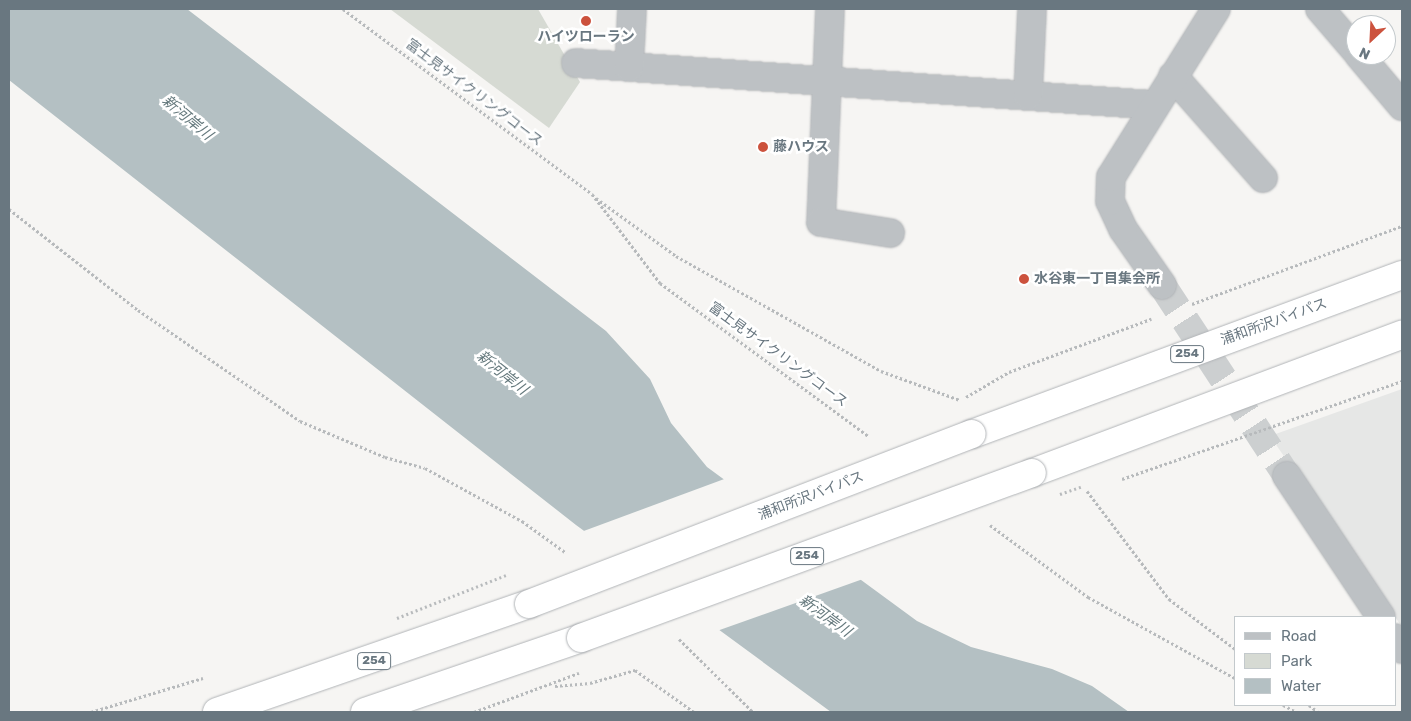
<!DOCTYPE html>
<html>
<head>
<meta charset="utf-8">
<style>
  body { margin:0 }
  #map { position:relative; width:1411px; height:721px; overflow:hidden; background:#f6f5f3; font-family:Rubik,"Noto Sans JP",sans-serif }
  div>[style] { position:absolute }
  .built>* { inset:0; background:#e6e7e6 }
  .green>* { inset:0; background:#d6dad3 }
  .water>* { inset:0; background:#b4c0c3 }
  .pier>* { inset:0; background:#f6f5f3 }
  .street-tunnel>* { height:28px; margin-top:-14px; transform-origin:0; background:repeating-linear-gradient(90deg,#cccfd0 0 28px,transparent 0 42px) }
  .path>* { height:3px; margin-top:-1.5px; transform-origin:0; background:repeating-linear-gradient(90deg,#b7babc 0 2.5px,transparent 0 5px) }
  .roads { filter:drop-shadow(0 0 1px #b1b4b7) drop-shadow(0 0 1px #b1b4b7) }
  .street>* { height:28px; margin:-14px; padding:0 14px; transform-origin:14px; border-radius:14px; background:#bdc1c4 }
  .highway>* { height:28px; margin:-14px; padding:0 14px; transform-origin:14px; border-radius:14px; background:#fff }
  .path-bridge>* { height:3px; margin-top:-1.5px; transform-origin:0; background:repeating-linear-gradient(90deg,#b7babc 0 2.5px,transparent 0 5px) }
  .bridges { filter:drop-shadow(0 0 1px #b1b4b7) drop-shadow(0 0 1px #b1b4b7) }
  .highway-bridge>* { height:28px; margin:-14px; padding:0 14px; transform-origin:14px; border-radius:14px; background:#fff }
  .dots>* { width:14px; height:14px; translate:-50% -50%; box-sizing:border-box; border:2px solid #fff; border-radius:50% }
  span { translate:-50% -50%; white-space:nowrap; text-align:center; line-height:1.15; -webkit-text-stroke:5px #fff; paint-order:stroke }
  .shield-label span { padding:1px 4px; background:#fff; border:1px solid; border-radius:4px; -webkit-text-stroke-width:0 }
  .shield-label { font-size:12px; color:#697780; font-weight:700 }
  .poi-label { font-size:14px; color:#697780; font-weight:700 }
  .left { translate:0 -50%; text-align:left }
  .street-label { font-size:14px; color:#697780 }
  .water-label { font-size:15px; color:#64787c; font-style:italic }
  .frame { position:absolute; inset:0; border:10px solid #697780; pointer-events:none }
  .legend { position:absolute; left:1234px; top:616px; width:162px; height:90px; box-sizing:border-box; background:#fff; border:1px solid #c3c9cc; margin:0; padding:6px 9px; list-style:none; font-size:15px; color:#697780 }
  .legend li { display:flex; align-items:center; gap:10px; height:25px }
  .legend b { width:25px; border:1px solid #c3c9cc }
  .north { position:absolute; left:1346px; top:15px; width:50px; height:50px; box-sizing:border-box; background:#fff; border:1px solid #c3c9cc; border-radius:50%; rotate:205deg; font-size:14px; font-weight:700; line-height:20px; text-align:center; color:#697780 }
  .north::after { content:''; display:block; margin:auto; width:18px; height:22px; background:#cc523d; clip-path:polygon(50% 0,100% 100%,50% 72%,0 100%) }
</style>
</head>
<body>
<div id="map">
  <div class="built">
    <i style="clip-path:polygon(1402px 389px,1402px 627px,1270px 436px)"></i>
  </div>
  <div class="green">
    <i style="clip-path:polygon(390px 9px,538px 9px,580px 82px,549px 128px)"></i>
  </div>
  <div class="water">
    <i style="clip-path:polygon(9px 9px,187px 9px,606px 331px,650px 379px,671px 423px,707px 467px,917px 621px,971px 647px,1052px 669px,1092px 686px,1129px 712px,831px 712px,576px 525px,9px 80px)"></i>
  </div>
  <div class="pier">
    <i style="clip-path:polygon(727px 478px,863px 579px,714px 632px,581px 532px)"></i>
  </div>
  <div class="street-tunnel">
    <i style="left:1162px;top:285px;width:228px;rotate:56.8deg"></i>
  </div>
  <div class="path">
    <i style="left:343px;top:9px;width:310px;rotate:36.6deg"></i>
    <i style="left:592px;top:194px;width:112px;rotate:52.6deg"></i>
    <i style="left:660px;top:283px;width:258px;rotate:36.3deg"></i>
    <i style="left:596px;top:198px;width:99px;rotate:35.9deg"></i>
    <i style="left:676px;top:256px;width:235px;rotate:29.3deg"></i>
    <i style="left:881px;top:371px;width:84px;rotate:20.2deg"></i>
    <i style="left:9px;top:209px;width:164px;rotate:38.1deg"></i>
    <i style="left:138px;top:310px;width:196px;rotate:34.4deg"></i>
    <i style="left:300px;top:421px;width:92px;rotate:23deg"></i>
    <i style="left:385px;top:457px;width:41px;rotate:15.4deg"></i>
    <i style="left:425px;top:468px;width:111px;rotate:28.7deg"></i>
    <i style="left:522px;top:521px;width:53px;rotate:35.8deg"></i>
    <i style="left:1192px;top:304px;width:224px;rotate:-20.4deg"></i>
    <i style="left:966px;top:397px;width:50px;rotate:-30.2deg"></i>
    <i style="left:1009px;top:372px;width:152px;rotate:-20.5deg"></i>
    <i style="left:1122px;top:479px;width:297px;rotate:-19.3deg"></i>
    <i style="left:1087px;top:491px;width:136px;rotate:52.8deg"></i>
    <i style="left:1169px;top:599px;width:83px;rotate:37.1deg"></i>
    <i style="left:990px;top:525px;width:122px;rotate:36.3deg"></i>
    <i style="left:1088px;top:597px;width:168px;rotate:28.9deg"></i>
    <i style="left:679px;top:639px;width:104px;rotate:44.6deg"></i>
    <i style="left:555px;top:686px;width:35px;rotate:-5deg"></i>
    <i style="left:590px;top:683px;width:47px;rotate:-16.1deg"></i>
    <i style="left:635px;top:670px;width:72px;rotate:35.4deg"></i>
    <i style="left:1283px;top:705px;width:16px;rotate:27deg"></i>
    <i style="left:1309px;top:705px;width:11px;rotate:38deg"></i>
    <i style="left:91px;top:712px;width:117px;rotate:-16.9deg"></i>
  </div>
  <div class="roads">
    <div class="street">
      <i style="left:830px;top:9px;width:213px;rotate:92.4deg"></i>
      <i style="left:821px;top:222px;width:70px;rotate:9.1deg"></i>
      <i style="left:1320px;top:9px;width:55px;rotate:49.4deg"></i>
      <i style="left:1359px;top:55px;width:67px;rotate:49.9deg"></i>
      <i style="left:576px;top:63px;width:580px;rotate:4.16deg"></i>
      <i style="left:629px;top:67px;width:58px;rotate:-87deg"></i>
      <i style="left:1173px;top:76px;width:136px;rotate:48.6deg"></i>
      <i style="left:1028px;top:95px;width:86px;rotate:-87.3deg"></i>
      <i style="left:1162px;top:285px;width:68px;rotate:-124.9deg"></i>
      <i style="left:1123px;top:229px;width:31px;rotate:-115deg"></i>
      <i style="left:1110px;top:201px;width:24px;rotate:-88deg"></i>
      <i style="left:1111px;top:177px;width:198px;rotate:-58deg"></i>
      <i style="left:1287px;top:476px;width:169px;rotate:56.3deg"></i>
      <i style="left:1395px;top:638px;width:13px;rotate:58deg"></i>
    </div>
    <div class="highway">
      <i style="left:972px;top:434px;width:458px;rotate:-20.3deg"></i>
      <i style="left:1032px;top:473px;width:395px;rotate:-20.5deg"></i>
      <i style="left:217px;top:712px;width:330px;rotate:-19.1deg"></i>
      <i style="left:365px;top:712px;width:228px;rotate:-18.9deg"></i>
    </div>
  </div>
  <div class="path-bridge">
    <i style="left:1060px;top:494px;width:24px;rotate:-19deg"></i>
    <i style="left:397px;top:618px;width:117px;rotate:-21.5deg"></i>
    <i style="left:474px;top:712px;width:112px;rotate:-20.4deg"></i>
  </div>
  <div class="bridges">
    <div class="highway-bridge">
      <i style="left:529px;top:604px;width:474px;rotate:-21deg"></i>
      <i style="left:581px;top:638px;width:480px;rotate:-20.1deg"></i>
    </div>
  </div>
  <div class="dots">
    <i style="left:586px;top:21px;background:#cc523d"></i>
    <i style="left:763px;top:147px;background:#cc523d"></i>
    <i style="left:1024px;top:279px;background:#cc523d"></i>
  </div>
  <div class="shield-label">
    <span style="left:1187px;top:354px">254</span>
    <span style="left:807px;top:556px">254</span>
    <span style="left:374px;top:661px">254</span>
  </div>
  <div class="poi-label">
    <span style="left:586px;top:37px">ハイツローラン</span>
    <span class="left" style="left:773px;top:147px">藤ハウス</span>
    <span class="left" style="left:1034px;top:279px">水谷東一丁目集会所</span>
  </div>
  <div class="street-label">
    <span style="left:474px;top:93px;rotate:37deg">富士見サイクリングコース</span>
    <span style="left:1274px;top:322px;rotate:-20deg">浦和所沢バイパス</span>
    <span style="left:778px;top:355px;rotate:36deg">富士見サイクリングコース</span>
    <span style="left:811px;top:496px;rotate:-21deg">浦和所沢バイパス</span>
  </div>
  <div class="water-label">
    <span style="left:187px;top:118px;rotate:40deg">新河岸川</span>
    <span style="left:502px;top:373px;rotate:39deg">新河岸川</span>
    <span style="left:825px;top:616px;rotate:36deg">新河岸川</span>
  </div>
  <div class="frame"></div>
  <ul class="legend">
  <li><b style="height:6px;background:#bdc1c4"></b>Road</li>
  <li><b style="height:14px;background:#d6dad3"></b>Park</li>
  <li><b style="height:14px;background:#b4c0c3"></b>Water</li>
  </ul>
  <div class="north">N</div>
</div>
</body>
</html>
